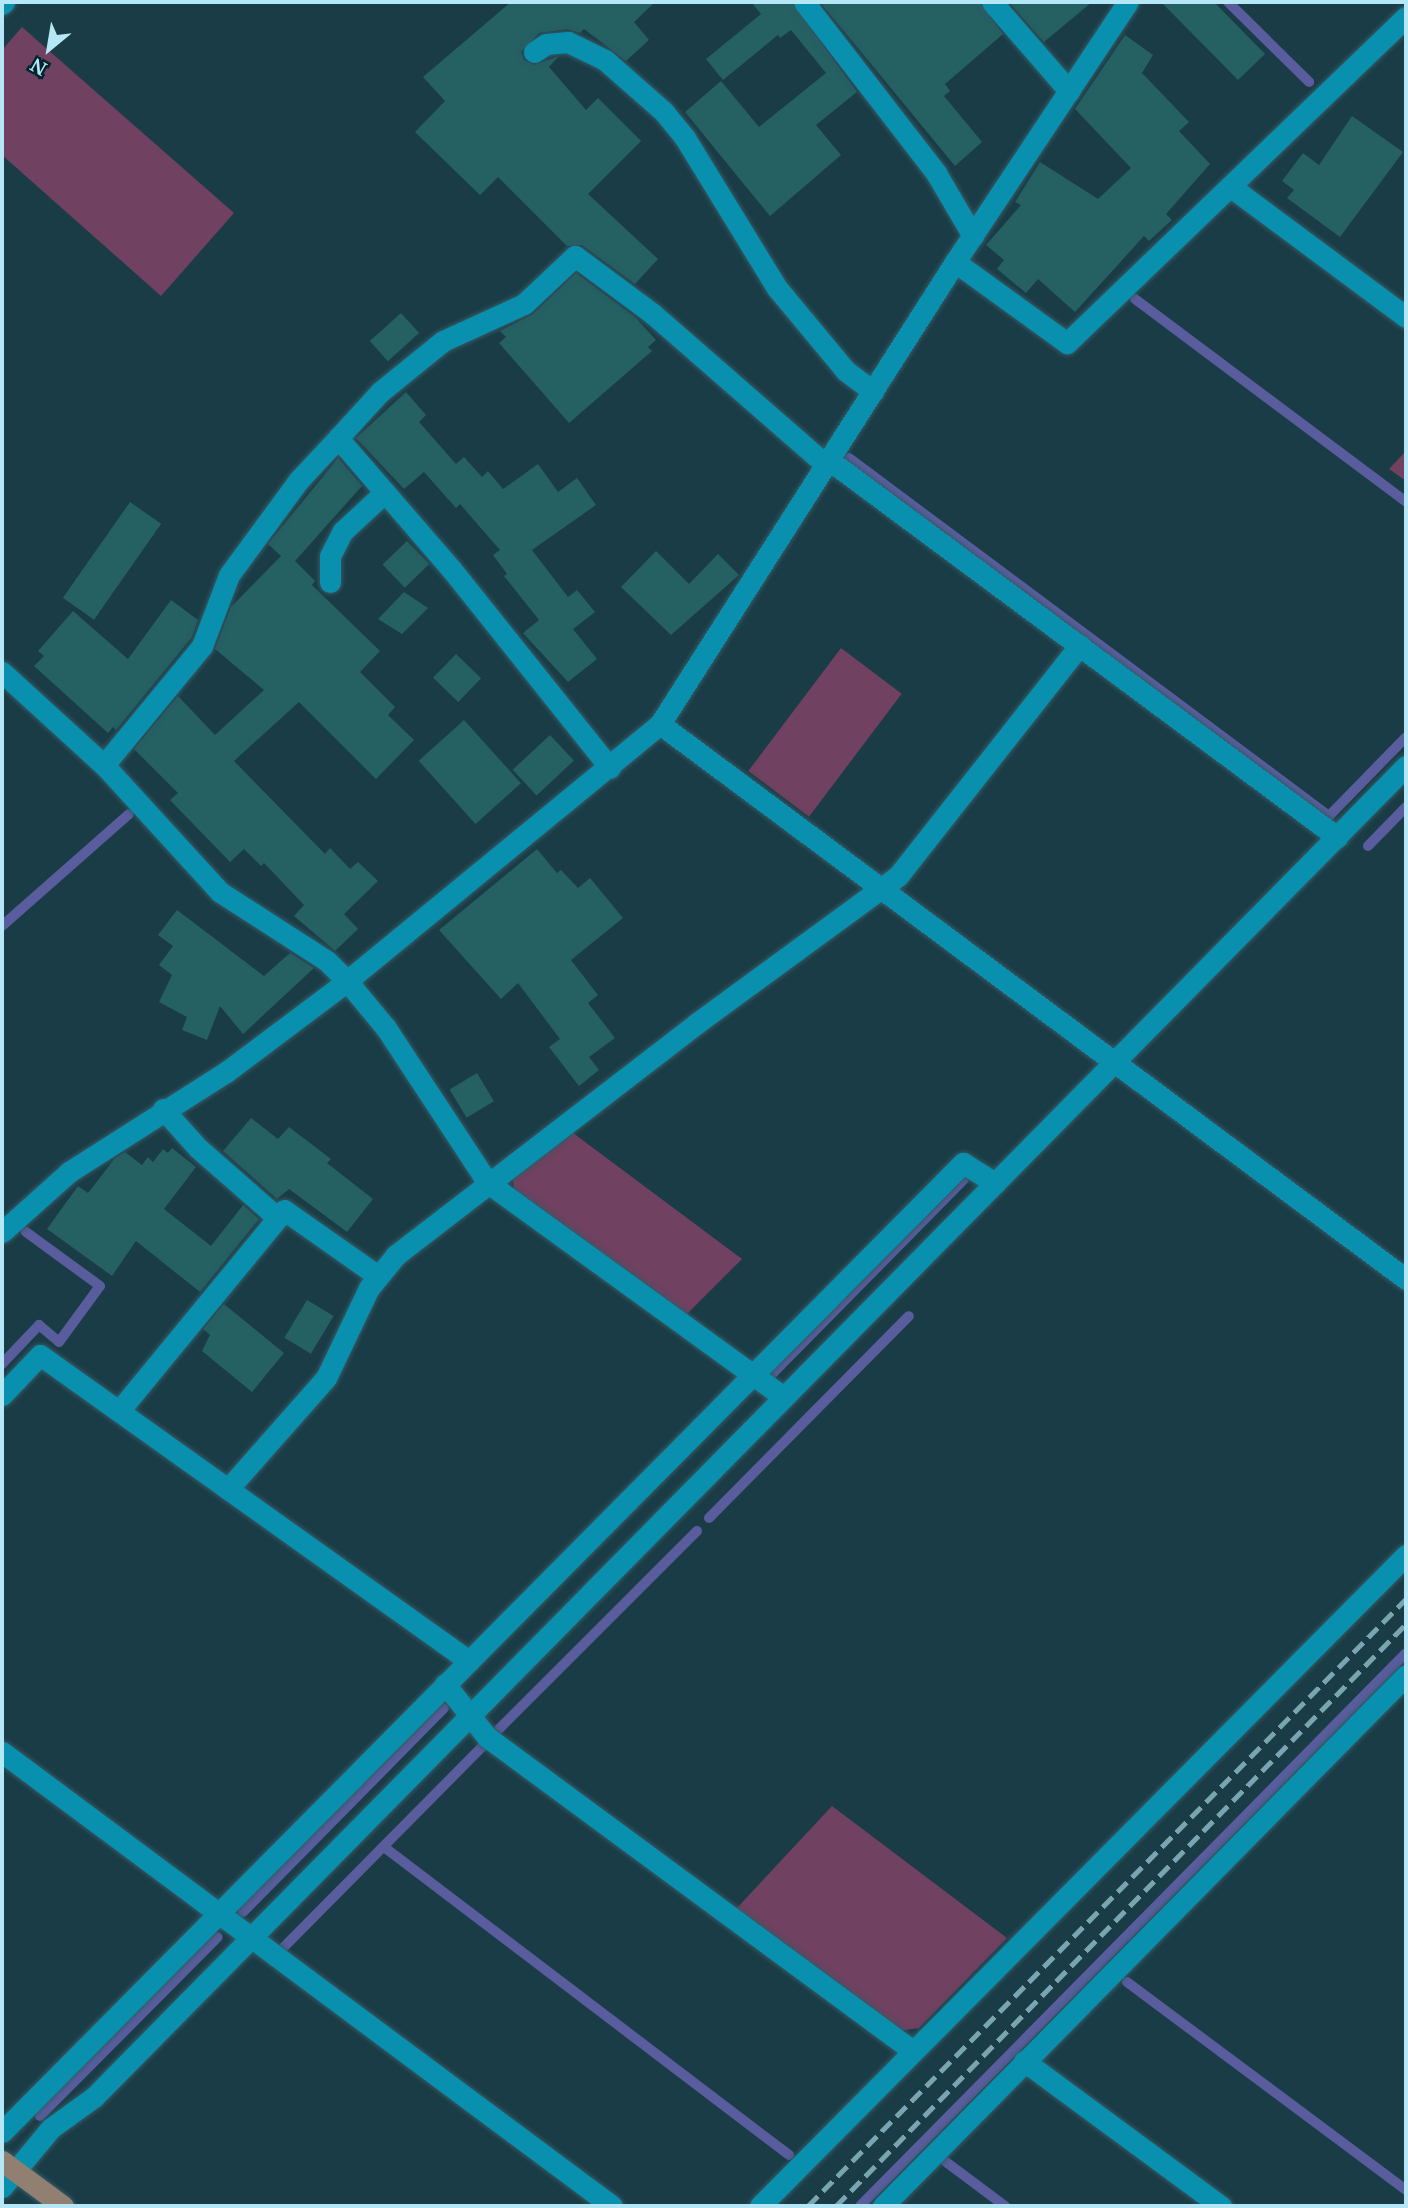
<!DOCTYPE html>
<html>
<head>
<meta charset="utf-8">
<style>
  body { margin:0 }
  #map { position:relative; width:1408px; height:2208px; overflow:hidden; background:#1a3c46; font-family:"Noto Serif",serif }
  div>[style] { position:absolute }
  .green>* { inset:0; background:#704161; transform-origin:0 0 }
  .stream>* { height:10px; margin:-5px; padding:0 5px; transform-origin:5px; border-radius:5px; background:#595d9d }
  .building>* { inset:0; background:#256063; transform-origin:0 0 }
  .roads { filter:drop-shadow(0 0 2px #335a65) drop-shadow(0 0 2px #335a65) }
  .minor>* { height:21px; margin:-10.5px; padding:0 10.5px; transform-origin:10.5px; border-radius:10.5px; background:#0890ae }
  .major>* { height:21px; margin:-10.5px; padding:0 10.5px; transform-origin:10.5px; border-radius:10.5px; background:#917f71 }
  .rail>* { height:5px; margin-top:-2.5px; transform-origin:0; background:repeating-linear-gradient(90deg,#79a4b1 0 14px,transparent 0 21px) }
  span { translate:-50% -50%; white-space:nowrap; text-align:center; line-height:1.15; -webkit-text-stroke:6px #00232c; paint-order:stroke }
  .frame { position:absolute; inset:0; border:4px solid #b6e7f7; pointer-events:none }
  .north { position:absolute; left:14px; top:14px; width:70px; height:70px; -webkit-text-stroke:5px #00232c; paint-order:stroke; rotate:210deg; font-size:19px; font-weight:700; line-height:28px; text-align:center; color:#b6e7f7 }
  .north::after { content:''; display:block; margin:auto; width:24px; height:32px; background:#b6e7f7; clip-path:polygon(50% 0,100% 100%,50% 72%,0 100%) }
</style>
</head>
<body>
<div id="map">
  <div class="green">
    <i style="clip-path:polygon(22px 27px,234px 213px,161px 296px,2px 155px,2px 50px)"></i>
    <i style="clip-path:polygon(1406px 451px,1406px 481px,1389px 469px)"></i>
    <i style="left:841px;top:648px;width:76px;height:154px;rotate:37deg"></i>
    <i style="clip-path:polygon(573px 1133px,742px 1259px,684px 1317px,514px 1191px,513px 1179px)"></i>
    <i style="clip-path:polygon(832px 1806px,1007px 1938px,919px 2028px,899px 2031px,735px 1910px)"></i>
  </div>
  <div class="stream">
    <i style="left:1228px;top:2px;width:114px;rotate:44.6deg"></i>
    <i style="left:1135px;top:299px;width:339px;rotate:36.8deg"></i>
    <i style="left:849px;top:458px;width:599px;rotate:36.72deg"></i>
    <i style="left:1329px;top:816px;width:110px;rotate:-45.7deg"></i>
    <i style="left:1368px;top:846px;width:54px;rotate:-45.7deg"></i>
    <i style="left:2px;top:926px;width:169px;rotate:-41.4deg"></i>
    <i style="left:2px;top:1364px;width:54px;rotate:-46.5deg"></i>
    <i style="left:39px;top:1325px;width:26px;rotate:40deg"></i>
    <i style="left:59px;top:1342px;width:69px;rotate:-53.8deg"></i>
    <i style="left:100px;top:1286px;width:92px;rotate:-143.9deg"></i>
    <i style="left:770px;top:1376px;width:276px;rotate:-45.4deg"></i>
    <i style="left:709px;top:1518px;width:284px;rotate:-45.3deg"></i>
    <i style="left:499px;top:1729px;width:280px;rotate:-45deg"></i>
    <i style="left:384px;top:1847px;width:509px;rotate:37.25deg"></i>
    <i style="left:243px;top:1912px;width:286px;rotate:-45.4deg"></i>
    <i style="left:281px;top:1950px;width:286px;rotate:-45.3deg"></i>
    <i style="left:1127px;top:1982px;width:348px;rotate:36.7deg"></i>
    <i style="left:40px;top:2116px;width:252px;rotate:-45.2deg"></i>
    <i style="left:946px;top:2162px;width:74px;rotate:36.7deg"></i>
    <i style="left:860px;top:2206px;width:777px;rotate:-45.36deg"></i>
  </div>
  <div class="building">
    <i style="clip-path:polygon(511px 2px,655px 2px,634px 22px,649px 40px,626px 61px,584px 29px,580px 33px,567px 29px,539px 33px,521px 52px,524px 60px,534px 65px,559px 56px,549px 67px,586px 110px,598px 98px,641px 141px,588px 194px,658px 259px,635px 284px,582px 245px,567px 246px,498px 177px,480px 195px,415px 132px,445px 101px,423px 77px)"></i>
    <i style="clip-path:polygon(751px 2px,791px 2px,857px 92px,816px 125px,841px 155px,770px 216px,685px 112px,721px 81px,759px 127px,826px 73px,791px 30px,780px 38px,778px 35px,723px 80px,706px 59px,761px 14px)"></i>
    <i style="clip-path:polygon(820px 2px,979px 2px,1003px 34px,945px 84px,950px 91px,944px 96px,982px 142px,955px 166px)"></i>
    <i style="clip-path:polygon(1009px 2px,1092px 2px,1044px 42px)"></i>
    <i style="clip-path:polygon(1161px 2px,1214px 2px,1265px 54px,1238px 80px)"></i>
    <i style="clip-path:polygon(1125px 35px,1153px 55px,1142px 73px,1189px 122px,1179px 131px,1210px 164px,1166px 214px,1172px 220px,1149px 241px,1144px 236px,1075px 312px,1038px 279px,1026px 293px,997px 269px,1004px 260px,986px 245px,1021px 205px,1015px 202px,1040px 162px,1098px 199px,1131px 168px,1075px 109px)"></i>
    <i style="clip-path:polygon(1352px 116px,1403px 152px,1340px 237px,1287px 198px,1294px 190px,1282px 181px,1303px 153px,1319px 165px)"></i>
    <i style="clip-path:polygon(576px 273px,636px 318px,656px 340px,648px 347px,652px 351px,569px 423px,499px 343px,506px 337px,500px 331px,533px 314px)"></i>
    <i style="left:401px;top:313px;width:27px;height:42px;rotate:48deg"></i>
    <i style="clip-path:polygon(406px 392px,426px 415px,419px 422px,456px 464px,464px 457px,482px 477px,488px 471px,503px 489px,538px 464px,558px 492px,577px 478px,596px 505px,532px 550px,568px 597px,577px 590px,595px 612px,573px 629px,597px 659px,568px 682px,523px 633px,539px 620px,504px 576px,507px 574px,493px 555px,500px 550px,460px 504px,456px 508px,424px 472px,404px 489px,356px 438px)"></i>
    <i style="clip-path:polygon(338px 458px,362px 486px,295px 561px,315px 581px,312px 585px,380px 651px,360px 672px,395px 707px,388px 715px,414px 740px,376px 779px,299px 702px,234px 761px,325px 854px,330px 848px,350px 869px,358px 862px,378px 881px,344px 914px,358px 929px,335px 951px,294px 916px,304px 905px,264px 863px,261px 866px,244px 849px,230px 862px,170px 800px,178px 793px,134px 749px,178px 696px,215px 735px,264px 690px,215px 649px,231px 607px,281px 556px,268px 544px)"></i>
    <i style="left:130px;top:502px;width:38px;height:117px;rotate:35deg"></i>
    <i style="left:407px;top:541px;width:32px;height:34px;rotate:46deg"></i>
    <i style="clip-path:polygon(656px 551px,689px 584px,718px 554px,739px 575px,671px 635px,621px 587px)"></i>
    <i style="clip-path:polygon(404px 592px,428px 608px,402px 634px,378px 619px)"></i>
    <i style="clip-path:polygon(171px 600px,198px 620px,192px 637px,116px 730px,113px 727px,108px 733px,34px 666px,44px 656px,38px 651px,73px 611px,128px 659px)"></i>
    <i style="left:456px;top:654px;width:35px;height:33px;rotate:44deg"></i>
    <i style="left:464px;top:720px;width:85px;height:61px;rotate:48deg"></i>
    <i style="left:550px;top:735px;width:35px;height:51px;rotate:47deg"></i>
    <i style="clip-path:polygon(537px 849px,557px 873px,561px 870px,578px 888px,590px 878px,623px 918px,571px 960px,598px 995px,588px 1003px,615px 1038px,589px 1057px,599px 1070px,579px 1086px,549px 1047px,560px 1039px,518px 983px,501px 999px,439px 930px)"></i>
    <i style="clip-path:polygon(177px 910px,264px 976px,290px 953px,314px 968px,243px 1034px,220px 1006px,207px 1040px,182px 1030px,187px 1017px,159px 1002px,172px 975px,159px 965px,173px 946px,158px 935px)"></i>
    <i style="left:477px;top:1073px;width:33px;height:32px;rotate:59deg"></i>
    <i style="clip-path:polygon(251px 1118px,278px 1139px,289px 1127px,331px 1159px,327px 1163px,373px 1199px,347px 1232px,289px 1189px,277px 1199px,223px 1151px)"></i>
    <i style="clip-path:polygon(172px 1148px,196px 1167px,164px 1209px,211px 1246px,243px 1205px,259px 1219px,200px 1292px,136px 1241px,112px 1276px,47px 1229px,78px 1186px,88px 1193px,115px 1158px,125px 1152px,142px 1165px,148px 1157px,153px 1162px,163px 1149px,168px 1153px)"></i>
    <i style="left:307px;top:1300px;width:31px;height:44px;rotate:31deg"></i>
    <i style="clip-path:polygon(224px 1304px,284px 1353px,252px 1392px,202px 1351px,210px 1335px,203px 1329px)"></i>
  </div>
  <div class="roads">
    <div class="minor">
      <i style="left:804px;top:2px;width:216px;rotate:52.3deg"></i>
      <i style="left:936px;top:173px;width:73px;rotate:59.6deg"></i>
      <i style="left:992px;top:2px;width:118px;rotate:49.1deg"></i>
      <i style="left:2px;top:4px;width:3px;rotate:-45deg"></i>
      <i style="left:534px;top:52px;width:14px;rotate:-34deg"></i>
      <i style="left:546px;top:44px;width:22px;rotate:-5deg"></i>
      <i style="left:568px;top:42px;width:41px;rotate:25.9deg"></i>
      <i style="left:605px;top:60px;width:79px;rotate:41.4deg"></i>
      <i style="left:664px;top:112px;width:33px;rotate:51deg"></i>
      <i style="left:685px;top:138px;width:176px;rotate:58.5deg"></i>
      <i style="left:777px;top:288px;width:108px;rotate:50.3deg"></i>
      <i style="left:846px;top:371px;width:34px;rotate:37deg"></i>
      <i style="left:1231px;top:187px;width:218px;rotate:36.6deg"></i>
      <i style="left:955px;top:262px;width:138px;rotate:35.9deg"></i>
      <i style="left:1067px;top:343px;width:470px;rotate:-43.9deg"></i>
      <i style="left:338px;top:438px;width:174px;rotate:49.2deg"></i>
      <i style="left:452px;top:570px;width:253px;rotate:51.4deg"></i>
      <i style="left:829px;top:460px;width:633px;rotate:36.58deg"></i>
      <i style="left:330px;top:582px;width:26px;rotate:-90deg"></i>
      <i style="left:330px;top:556px;width:28px;rotate:-63deg"></i>
      <i style="left:343px;top:531px;width:57px;rotate:-42.9deg"></i>
      <i style="left:2px;top:672px;width:138px;rotate:42.4deg"></i>
      <i style="left:104px;top:765px;width:172px;rotate:47.6deg"></i>
      <i style="left:220px;top:892px;width:127px;rotate:32.8deg"></i>
      <i style="left:327px;top:961px;width:28px;rotate:45deg"></i>
      <i style="left:347px;top:981px;width:61px;rotate:50.3deg"></i>
      <i style="left:386px;top:1028px;width:186px;rotate:56.7deg"></i>
      <i style="left:488px;top:1183px;width:365px;rotate:35.9deg"></i>
      <i style="left:660px;top:724px;width:930px;rotate:36.65deg"></i>
      <i style="left:104px;top:765px;width:154px;rotate:-50.5deg"></i>
      <i style="left:202px;top:646px;width:76px;rotate:-69.2deg"></i>
      <i style="left:229px;top:575px;width:117px;rotate:-53.7deg"></i>
      <i style="left:298px;top:481px;width:59px;rotate:-47.1deg"></i>
      <i style="left:338px;top:438px;width:62px;rotate:-47.6deg"></i>
      <i style="left:380px;top:392px;width:81px;rotate:-39deg"></i>
      <i style="left:443px;top:341px;width:89px;rotate:-24.6deg"></i>
      <i style="left:524px;top:304px;width:70px;rotate:-43.3deg"></i>
      <i style="left:575px;top:256px;width:97px;rotate:36.6deg"></i>
      <i style="left:653px;top:314px;width:230px;rotate:41.1deg"></i>
      <i style="left:163px;top:1109px;width:52px;rotate:48.1deg"></i>
      <i style="left:198px;top:1148px;width:106px;rotate:41.2deg"></i>
      <i style="left:2px;top:1232px;width:90px;rotate:-41.8deg"></i>
      <i style="left:69px;top:1172px;width:186px;rotate:-32.5deg"></i>
      <i style="left:226px;top:1072px;width:151px;rotate:-36.9deg"></i>
      <i style="left:347px;top:981px;width:405px;rotate:-39.4deg"></i>
      <i style="left:660px;top:724px;width:548px;rotate:-57.44deg"></i>
      <i style="left:955px;top:262px;width:312px;rotate:-56.4deg"></i>
      <i style="left:2px;top:1395px;width:55px;rotate:-46.5deg"></i>
      <i style="left:40px;top:1355px;width:527px;rotate:35.5deg"></i>
      <i style="left:119px;top:1411px;width:260px;rotate:-50.6deg"></i>
      <i style="left:284px;top:1210px;width:115px;rotate:35.1deg"></i>
      <i style="left:228px;top:1489px;width:148px;rotate:-48.6deg"></i>
      <i style="left:326px;top:1378px;width:100px;rotate:-64.5deg"></i>
      <i style="left:369px;top:1288px;width:43px;rotate:-50.7deg"></i>
      <i style="left:396px;top:1255px;width:380px;rotate:-37.6deg"></i>
      <i style="left:697px;top:1023px;width:249px;rotate:-36.2deg"></i>
      <i style="left:898px;top:876px;width:294px;rotate:-51.8deg"></i>
      <i style="left:445px;top:1684px;width:68px;rotate:51.6deg"></i>
      <i style="left:487px;top:1737px;width:529px;rotate:36.39deg"></i>
      <i style="left:2px;top:1752px;width:760px;rotate:36.66deg"></i>
      <i style="left:1024px;top:2061px;width:245px;rotate:36.4deg"></i>
      <i style="left:2px;top:2132px;width:1365px;rotate:-45.24deg"></i>
      <i style="left:963px;top:1163px;width:38px;rotate:32deg"></i>
      <i style="left:2px;top:2187px;width:77px;rotate:-50.3deg"></i>
      <i style="left:51px;top:2128px;width:53px;rotate:-35.8deg"></i>
      <i style="left:94px;top:2097px;width:1869px;rotate:-45.41deg"></i>
      <i style="left:760px;top:2206px;width:917px;rotate:-45.22deg"></i>
      <i style="left:883px;top:2206px;width:745px;rotate:-45.43deg"></i>
    </div>
    <div class="major">
      <i style="left:2px;top:2161px;width:76px;rotate:36.4deg"></i>
    </div>
  </div>
  <div class="rail">
    <i style="left:808px;top:2206px;width:852px;rotate:-45.43deg"></i>
    <i style="left:836px;top:2206px;width:815px;rotate:-45.6deg"></i>
  </div>
  <div class="frame"></div>
  <div class="north">N</div>
</div>
</body>
</html>
